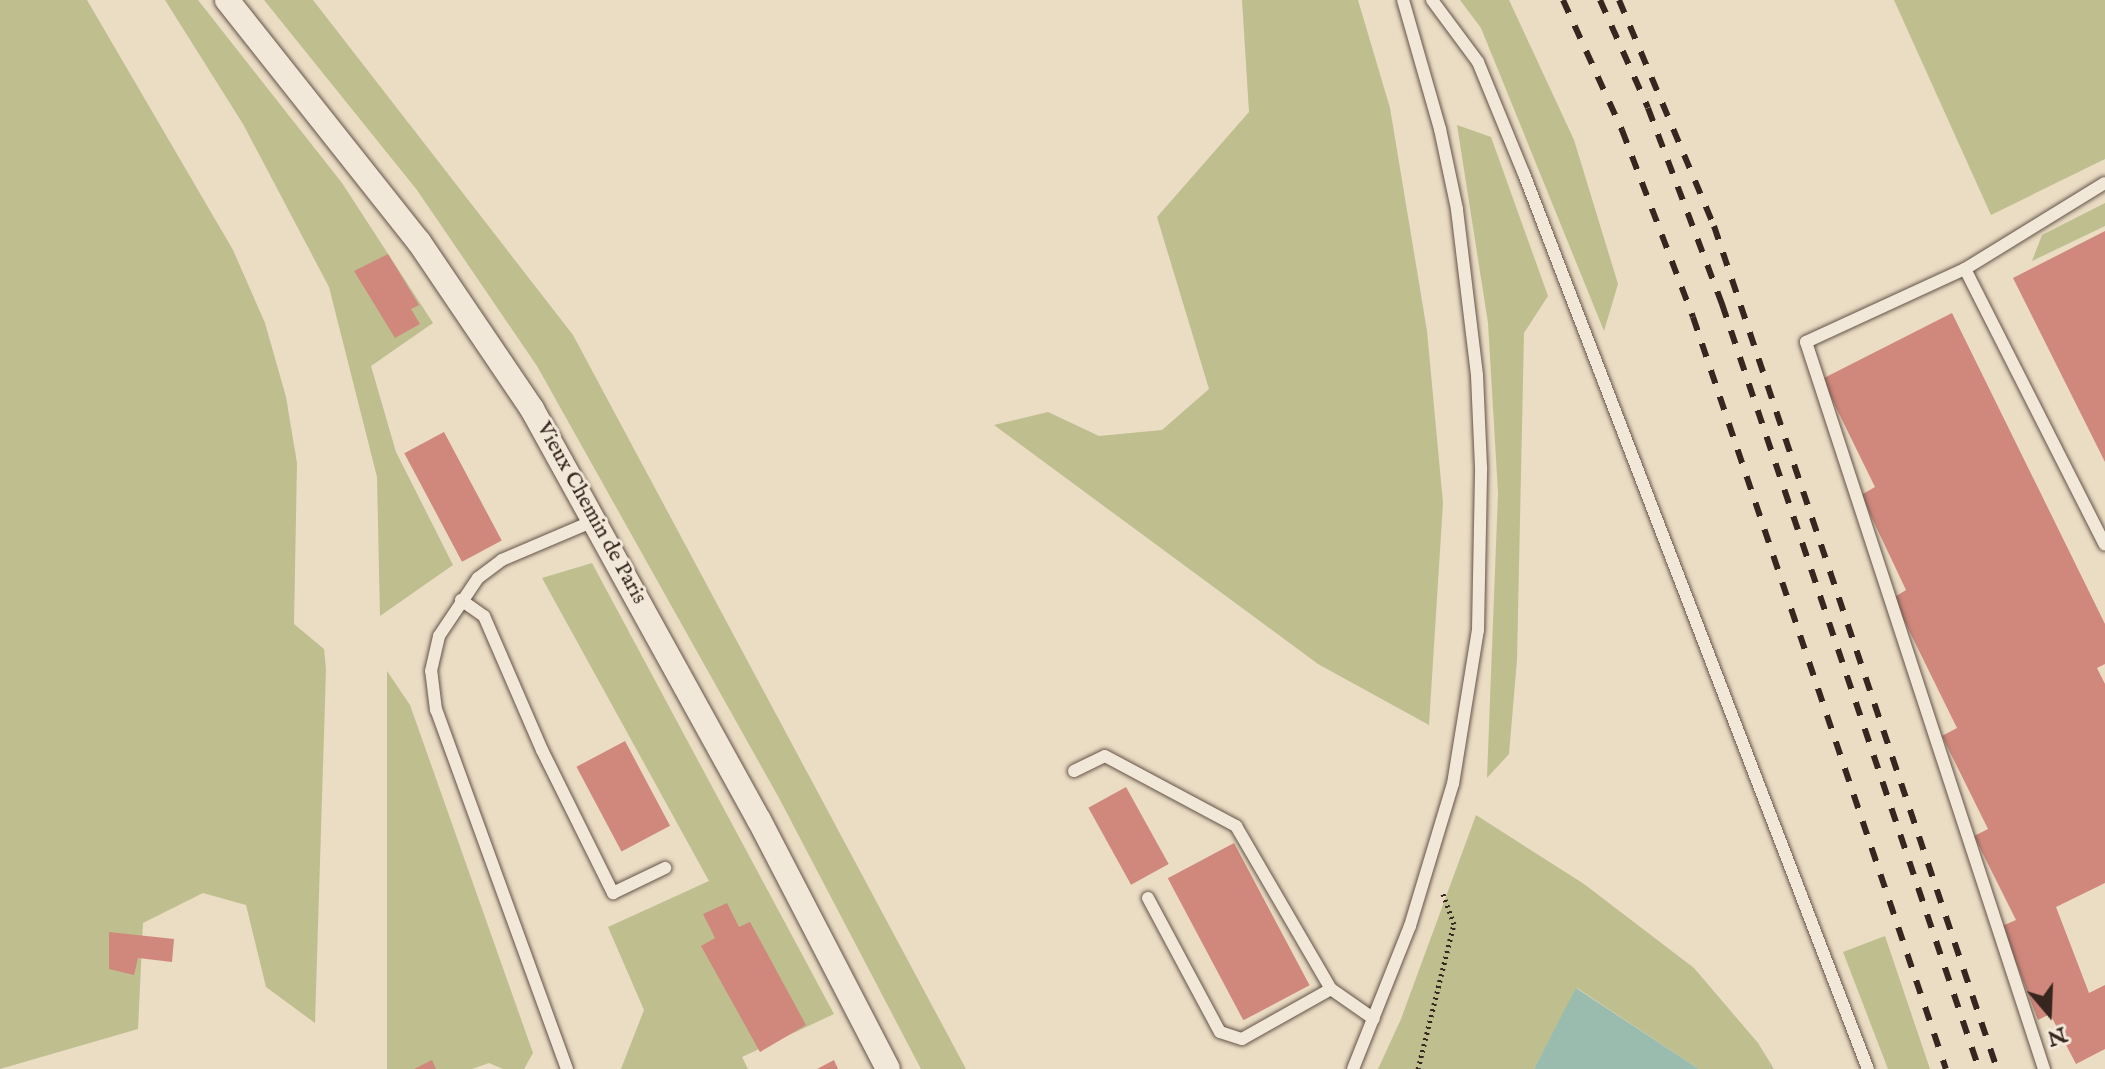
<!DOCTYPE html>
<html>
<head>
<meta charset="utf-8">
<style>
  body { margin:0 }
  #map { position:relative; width:2105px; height:1069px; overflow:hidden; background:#ebdcc4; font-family:"IM FELL English",serif }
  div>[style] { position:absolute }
  .green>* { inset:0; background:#bebe8f }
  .water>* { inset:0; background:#99bcaf }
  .building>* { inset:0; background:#d0887c; transform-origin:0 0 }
  .path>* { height:5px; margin-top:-2.5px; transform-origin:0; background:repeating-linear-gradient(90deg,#36261f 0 2px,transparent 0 6px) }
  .roads { filter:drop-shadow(0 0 2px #635448) drop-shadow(0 0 2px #635448) }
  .service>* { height:12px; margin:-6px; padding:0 6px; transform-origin:6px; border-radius:6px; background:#f2e8d9 }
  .minor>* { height:24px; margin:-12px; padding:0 12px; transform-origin:12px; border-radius:12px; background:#f2e8d9 }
  .rail>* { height:6px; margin-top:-3px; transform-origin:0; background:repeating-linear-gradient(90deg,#36261f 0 14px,transparent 0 28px) }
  span { translate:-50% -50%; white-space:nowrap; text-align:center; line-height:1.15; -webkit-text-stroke:6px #f2e8d9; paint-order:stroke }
  .street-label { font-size:22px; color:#36261f }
  .north { position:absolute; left:2009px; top:973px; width:80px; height:80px; -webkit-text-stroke:6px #f2e8d9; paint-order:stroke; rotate:161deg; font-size:22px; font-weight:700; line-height:32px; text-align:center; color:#36261f }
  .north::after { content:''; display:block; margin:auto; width:28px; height:36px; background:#36261f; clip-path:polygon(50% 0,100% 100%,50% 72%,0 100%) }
</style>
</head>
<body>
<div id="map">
  <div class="green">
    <i style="clip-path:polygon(0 0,87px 0,233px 250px,265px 323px,286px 397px,297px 463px,294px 624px,324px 649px,326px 669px,315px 1023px,266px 987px,246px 905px,203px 893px,143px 923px,138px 1029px,0 1069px)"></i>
    <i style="clip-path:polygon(165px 0,198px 0,342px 183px,433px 323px,371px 366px,396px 452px,453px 565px,380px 616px,377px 477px,329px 287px,243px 124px)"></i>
    <i style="clip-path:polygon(264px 0,313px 0,573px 335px,966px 1069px,921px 1069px,779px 798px,537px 366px,417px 190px)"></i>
    <i style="clip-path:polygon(1242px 0,1358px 0,1390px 108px,1427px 331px,1443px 503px,1429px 725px,1318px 664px,994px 425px,1048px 412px,1099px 436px,1162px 430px,1209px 389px,1157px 217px,1249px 112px)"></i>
    <i style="clip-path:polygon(1460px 0,1509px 0,1574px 140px,1618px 284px,1604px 331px,1481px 28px)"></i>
    <i style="clip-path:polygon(1894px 0,2105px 0,2105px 159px,1991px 215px)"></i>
    <i style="clip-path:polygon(1457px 125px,1491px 137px,1548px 296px,1524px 333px,1517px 660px,1509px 754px,1487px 778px,1498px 493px,1488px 323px)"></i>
    <i style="clip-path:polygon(2105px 203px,2105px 226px,2032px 261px,2042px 235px)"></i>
    <i style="clip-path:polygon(592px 563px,834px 1014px,742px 1057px,748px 1069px,621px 1069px,644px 1010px,608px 927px,709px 881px,542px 578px)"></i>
    <i style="clip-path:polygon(387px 671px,410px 705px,533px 1053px,524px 1069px,503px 1069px,489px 1063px,472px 1069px,387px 1069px)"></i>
    <i style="clip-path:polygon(1476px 815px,1584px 884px,1694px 968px,1758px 1043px,1774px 1069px,1699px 1069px,1577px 988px,1534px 1069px,1378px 1069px,1401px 1019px)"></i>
    <i style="clip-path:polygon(1885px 936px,1930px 1069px,1888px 1069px,1843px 952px)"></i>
  </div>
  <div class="water">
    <i style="clip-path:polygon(1576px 988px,1699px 1069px,1534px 1069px)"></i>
  </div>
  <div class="building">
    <i style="clip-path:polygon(2105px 231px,2105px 462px,2013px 278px)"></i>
    <i style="clip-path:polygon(388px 254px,419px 305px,411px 309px,420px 324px,395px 338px,354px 271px)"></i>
    <i style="clip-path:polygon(1952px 313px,2105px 624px,2105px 664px,2097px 668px,2105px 684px,2105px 883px,2056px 907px,2089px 993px,2105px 985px,2105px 1049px,2076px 1064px,2050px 1014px,2038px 1020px,2002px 926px,2016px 920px,1974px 836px,1988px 829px,1942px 736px,1957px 728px,1893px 598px,1906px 590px,1861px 495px,1875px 487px,1822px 379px)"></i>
    <i style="left:444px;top:432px;width:123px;height:45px;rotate:62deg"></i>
    <i style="left:625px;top:741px;width:96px;height:55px;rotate:62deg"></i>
    <i style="left:1126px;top:787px;width:88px;height:43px;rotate:61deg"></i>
    <i style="left:1234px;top:843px;width:161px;height:75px;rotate:62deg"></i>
    <i style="clip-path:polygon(727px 903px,739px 927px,750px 922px,806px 1025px,760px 1052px,701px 946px,715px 938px,703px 914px)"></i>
    <i style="clip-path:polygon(109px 932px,174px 939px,172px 962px,138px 958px,134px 975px,109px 969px)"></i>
    <i style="clip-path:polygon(432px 1060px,436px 1069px,414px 1069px)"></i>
    <i style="clip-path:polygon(834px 1060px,838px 1069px,817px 1069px)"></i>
  </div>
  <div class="path">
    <i style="left:1418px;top:1069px;width:149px;rotate:-76.1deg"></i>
    <i style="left:1454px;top:924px;width:33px;rotate:-110deg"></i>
  </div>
  <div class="roads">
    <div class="service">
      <i style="left:1432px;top:0;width:77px;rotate:53.4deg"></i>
      <i style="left:1478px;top:62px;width:121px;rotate:67.7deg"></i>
      <i style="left:1524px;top:174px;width:959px;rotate:68.98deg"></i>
      <i style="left:1965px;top:269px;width:309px;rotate:63.1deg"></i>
      <i style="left:461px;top:600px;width:28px;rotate:35deg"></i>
      <i style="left:484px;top:616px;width:146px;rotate:66.6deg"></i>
      <i style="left:542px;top:750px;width:160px;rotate:63.6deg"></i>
      <i style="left:613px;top:893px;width:58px;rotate:-25.7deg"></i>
      <i style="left:1074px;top:771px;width:34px;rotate:-26deg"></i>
      <i style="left:1105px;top:756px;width:149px;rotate:28.1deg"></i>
      <i style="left:1236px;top:826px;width:189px;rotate:59.8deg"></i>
      <i style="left:1331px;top:989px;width:52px;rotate:34.9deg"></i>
      <i style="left:1148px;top:898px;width:152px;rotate:61.8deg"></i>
      <i style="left:1220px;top:1032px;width:23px;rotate:18deg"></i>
      <i style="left:1242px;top:1039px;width:102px;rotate:-29.3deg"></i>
      <i style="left:567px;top:1069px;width:382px;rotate:-110deg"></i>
      <i style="left:436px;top:710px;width:39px;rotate:-97deg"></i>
      <i style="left:431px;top:671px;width:36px;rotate:-77deg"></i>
      <i style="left:439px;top:636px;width:70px;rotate:-56.1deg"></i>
      <i style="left:478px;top:578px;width:30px;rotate:-37deg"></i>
      <i style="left:502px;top:560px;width:102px;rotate:-23.1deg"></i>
      <i style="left:1353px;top:1069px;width:154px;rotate:-68.3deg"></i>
      <i style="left:1410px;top:926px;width:148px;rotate:-73.2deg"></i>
      <i style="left:1453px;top:784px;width:156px;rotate:-80.8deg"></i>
      <i style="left:1478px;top:630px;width:163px;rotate:-88.9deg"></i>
      <i style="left:1481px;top:467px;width:92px;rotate:-92.5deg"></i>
      <i style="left:1477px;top:375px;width:167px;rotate:-96.9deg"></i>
      <i style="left:1457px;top:209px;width:82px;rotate:-102deg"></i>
      <i style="left:1440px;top:129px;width:134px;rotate:-106deg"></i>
      <i style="left:2044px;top:1069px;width:765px;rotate:-108.13deg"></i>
      <i style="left:1806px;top:342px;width:175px;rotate:-24.7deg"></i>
      <i style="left:1965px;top:269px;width:164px;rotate:-31.6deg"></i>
    </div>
    <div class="minor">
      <i style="left:227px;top:0;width:309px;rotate:51.6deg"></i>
      <i style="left:419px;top:242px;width:202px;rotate:55.9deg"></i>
      <i style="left:532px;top:409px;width:470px;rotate:61.1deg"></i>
      <i style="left:759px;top:820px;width:280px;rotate:62.6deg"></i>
    </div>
  </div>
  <div class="rail">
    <i style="left:1563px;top:0;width:143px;rotate:65.6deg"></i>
    <i style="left:1622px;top:130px;width:200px;rotate:69.2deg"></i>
    <i style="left:1693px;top:317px;width:793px;rotate:71.41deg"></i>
    <i style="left:1600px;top:0;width:118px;rotate:66deg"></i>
    <i style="left:1648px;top:108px;width:210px;rotate:69.3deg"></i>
    <i style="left:1722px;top:304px;width:807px;rotate:71.43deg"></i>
    <i style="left:1619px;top:0;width:245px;rotate:67.2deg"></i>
    <i style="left:1714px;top:226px;width:889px;rotate:71.44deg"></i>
  </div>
  <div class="street-label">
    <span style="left:591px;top:513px;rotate:61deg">Vieux Chemin de Paris</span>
  </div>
  <div class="north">N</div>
</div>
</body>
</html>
